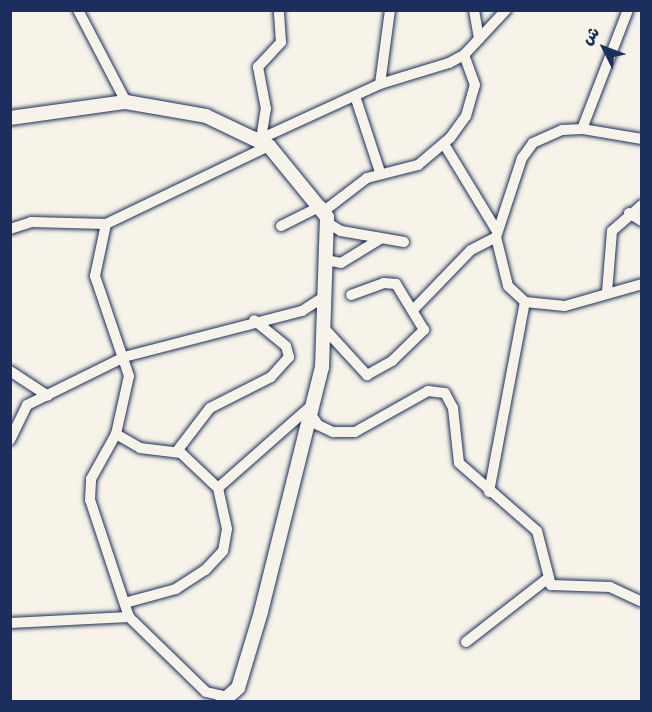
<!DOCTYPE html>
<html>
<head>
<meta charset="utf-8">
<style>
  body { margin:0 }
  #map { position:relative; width:652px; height:712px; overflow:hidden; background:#f7f3e8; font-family:"Comic Neue","Playpen Sans Arabic",sans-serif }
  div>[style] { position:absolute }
  .roads { filter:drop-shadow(0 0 2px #1b2f5e) drop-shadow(0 0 2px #1b2f5e) }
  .minor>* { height:10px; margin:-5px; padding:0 5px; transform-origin:5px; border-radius:5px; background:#f7f3e8 }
  .tertiary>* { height:14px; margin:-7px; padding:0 7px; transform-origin:7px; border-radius:7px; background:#f7f3e8 }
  span { translate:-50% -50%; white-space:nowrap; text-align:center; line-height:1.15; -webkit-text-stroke:5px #f7f3e8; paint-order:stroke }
  .frame { position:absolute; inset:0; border:12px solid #1b2f5e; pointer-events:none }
  .north { position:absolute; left:574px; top:18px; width:60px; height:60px; -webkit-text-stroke:4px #f7f3e8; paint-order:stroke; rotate:312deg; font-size:16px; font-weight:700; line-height:24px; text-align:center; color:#1b2f5e }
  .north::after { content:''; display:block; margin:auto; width:21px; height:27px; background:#1b2f5e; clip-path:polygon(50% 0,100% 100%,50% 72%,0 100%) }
</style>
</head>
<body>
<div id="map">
  <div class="roads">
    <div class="minor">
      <i style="left:78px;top:10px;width:104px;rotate:62.4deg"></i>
      <i style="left:474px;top:10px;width:29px;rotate:80deg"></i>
      <i style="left:380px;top:84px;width:75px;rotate:-82.3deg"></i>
      <i style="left:355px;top:96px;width:80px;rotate:71.8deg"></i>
      <i style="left:582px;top:129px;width:128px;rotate:-68.9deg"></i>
      <i style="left:253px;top:136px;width:8px;rotate:23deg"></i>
      <i style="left:260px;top:139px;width:132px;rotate:-24.6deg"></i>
      <i style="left:380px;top:84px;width:72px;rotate:-16.9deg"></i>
      <i style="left:449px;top:63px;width:17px;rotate:-28deg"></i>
      <i style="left:464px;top:55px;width:62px;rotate:-47deg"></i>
      <i style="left:261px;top:139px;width:30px;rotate:-81deg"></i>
      <i style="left:266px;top:109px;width:43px;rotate:-100.8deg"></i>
      <i style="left:258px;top:67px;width:34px;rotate:-47deg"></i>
      <i style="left:281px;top:42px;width:32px;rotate:-94deg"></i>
      <i style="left:642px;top:139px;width:61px;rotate:-170.5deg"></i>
      <i style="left:582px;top:129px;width:20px;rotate:177deg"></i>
      <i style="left:562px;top:130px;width:32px;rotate:156deg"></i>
      <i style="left:533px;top:143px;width:19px;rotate:126deg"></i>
      <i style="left:522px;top:158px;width:83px;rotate:108.2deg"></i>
      <i style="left:496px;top:237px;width:50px;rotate:76.2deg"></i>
      <i style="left:508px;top:286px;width:23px;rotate:43deg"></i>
      <i style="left:525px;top:302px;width:40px;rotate:5.7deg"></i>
      <i style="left:565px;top:306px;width:80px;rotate:-15.9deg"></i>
      <i style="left:444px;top:144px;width:102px;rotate:58.7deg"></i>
      <i style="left:324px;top:211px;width:54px;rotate:-37.5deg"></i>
      <i style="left:367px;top:178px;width:53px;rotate:-14.3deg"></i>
      <i style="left:418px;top:165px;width:42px;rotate:-40.2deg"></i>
      <i style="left:450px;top:138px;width:27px;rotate:-54deg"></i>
      <i style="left:466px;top:116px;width:32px;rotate:-74deg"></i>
      <i style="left:475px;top:85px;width:32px;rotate:-110deg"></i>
      <i style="left:629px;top:213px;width:15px;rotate:32deg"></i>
      <i style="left:328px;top:223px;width:15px;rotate:32deg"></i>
      <i style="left:341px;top:231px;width:64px;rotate:9.9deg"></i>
      <i style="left:281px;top:226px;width:45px;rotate:-26.6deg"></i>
      <i style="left:10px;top:229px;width:22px;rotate:-18deg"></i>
      <i style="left:31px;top:222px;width:75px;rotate:1.5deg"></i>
      <i style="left:326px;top:260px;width:15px;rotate:11deg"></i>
      <i style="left:341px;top:263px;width:46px;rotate:-31.6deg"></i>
      <i style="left:607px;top:292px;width:61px;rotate:-85.3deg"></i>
      <i style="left:612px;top:231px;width:40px;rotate:-41deg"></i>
      <i style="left:413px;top:310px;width:83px;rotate:-46deg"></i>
      <i style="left:471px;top:250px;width:28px;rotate:-27deg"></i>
      <i style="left:322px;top:326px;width:67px;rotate:47.4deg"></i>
      <i style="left:367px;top:375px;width:29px;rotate:-29deg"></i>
      <i style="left:392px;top:361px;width:45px;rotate:-44.1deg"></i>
      <i style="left:424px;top:330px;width:54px;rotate:-121.3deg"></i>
      <i style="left:396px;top:284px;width:12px;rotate:-175deg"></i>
      <i style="left:384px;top:283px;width:35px;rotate:160deg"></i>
      <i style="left:10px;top:371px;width:45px;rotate:33.3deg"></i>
      <i style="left:310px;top:413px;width:14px;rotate:56deg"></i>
      <i style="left:318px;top:425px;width:17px;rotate:25deg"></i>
      <i style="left:333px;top:432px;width:22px"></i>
      <i style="left:355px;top:432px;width:84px;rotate:-29.3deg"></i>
      <i style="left:428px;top:391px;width:17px;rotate:7deg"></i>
      <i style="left:445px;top:393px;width:17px;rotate:62deg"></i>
      <i style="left:453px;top:408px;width:55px;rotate:83.8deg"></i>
      <i style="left:459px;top:463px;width:103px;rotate:41.1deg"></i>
      <i style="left:537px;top:531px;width:56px;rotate:75.5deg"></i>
      <i style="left:551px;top:585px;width:59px;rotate:1.9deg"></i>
      <i style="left:610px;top:587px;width:35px;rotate:25deg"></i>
      <i style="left:116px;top:434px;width:28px;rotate:30deg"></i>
      <i style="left:140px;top:448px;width:41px;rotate:7deg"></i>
      <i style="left:181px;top:453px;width:51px;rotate:43.4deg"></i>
      <i style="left:218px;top:488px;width:42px;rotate:77.6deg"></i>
      <i style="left:227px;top:529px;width:22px;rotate:100deg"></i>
      <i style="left:223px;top:551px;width:26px;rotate:133deg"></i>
      <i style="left:205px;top:570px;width:35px;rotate:147deg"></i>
      <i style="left:176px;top:589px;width:50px;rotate:164.8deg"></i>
      <i style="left:10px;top:440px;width:39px;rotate:-64deg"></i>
      <i style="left:27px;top:405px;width:108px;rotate:-26.3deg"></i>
      <i style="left:124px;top:357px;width:184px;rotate:-14.5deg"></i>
      <i style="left:302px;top:311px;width:24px;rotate:-33deg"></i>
      <i style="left:177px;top:451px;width:54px;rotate:-52.5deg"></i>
      <i style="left:210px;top:408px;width:68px;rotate:-26.9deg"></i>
      <i style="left:271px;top:377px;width:27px;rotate:-48deg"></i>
      <i style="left:289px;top:357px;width:11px;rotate:-105deg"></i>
      <i style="left:286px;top:346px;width:41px;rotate:-140.9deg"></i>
      <i style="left:218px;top:488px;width:125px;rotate:-41.4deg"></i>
      <i style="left:489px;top:492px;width:193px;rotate:-79.3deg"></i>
      <i style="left:129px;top:617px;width:123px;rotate:-108.4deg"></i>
      <i style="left:90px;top:500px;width:21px;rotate:-87deg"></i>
      <i style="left:91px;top:479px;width:51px;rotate:-60.9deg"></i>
      <i style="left:116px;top:434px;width:59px;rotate:-77.4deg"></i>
      <i style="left:129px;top:376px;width:106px;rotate:-108.8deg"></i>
      <i style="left:95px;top:276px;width:53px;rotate:-78.1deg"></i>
      <i style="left:106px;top:224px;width:181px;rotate:-25.6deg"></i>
      <i style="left:10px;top:623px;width:119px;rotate:-2.9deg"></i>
      <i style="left:129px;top:617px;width:107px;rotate:44.2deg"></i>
      <i style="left:206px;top:692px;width:23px;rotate:13deg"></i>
      <i style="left:466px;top:642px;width:103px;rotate:-37.9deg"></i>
    </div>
    <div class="tertiary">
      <i style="left:10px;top:118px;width:117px;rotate:-7.9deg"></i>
      <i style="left:126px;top:102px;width:81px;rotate:9.9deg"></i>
      <i style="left:206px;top:116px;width:70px;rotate:25.5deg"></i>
      <i style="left:269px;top:146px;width:92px;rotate:50.8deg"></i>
      <i style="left:327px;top:217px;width:150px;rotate:91.9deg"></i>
      <i style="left:322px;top:367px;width:252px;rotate:104deg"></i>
      <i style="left:261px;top:612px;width:79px;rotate:106.8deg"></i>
      <i style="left:238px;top:688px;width:21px;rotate:139deg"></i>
    </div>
  </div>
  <div class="frame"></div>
  <div class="north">ش</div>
</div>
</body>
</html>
